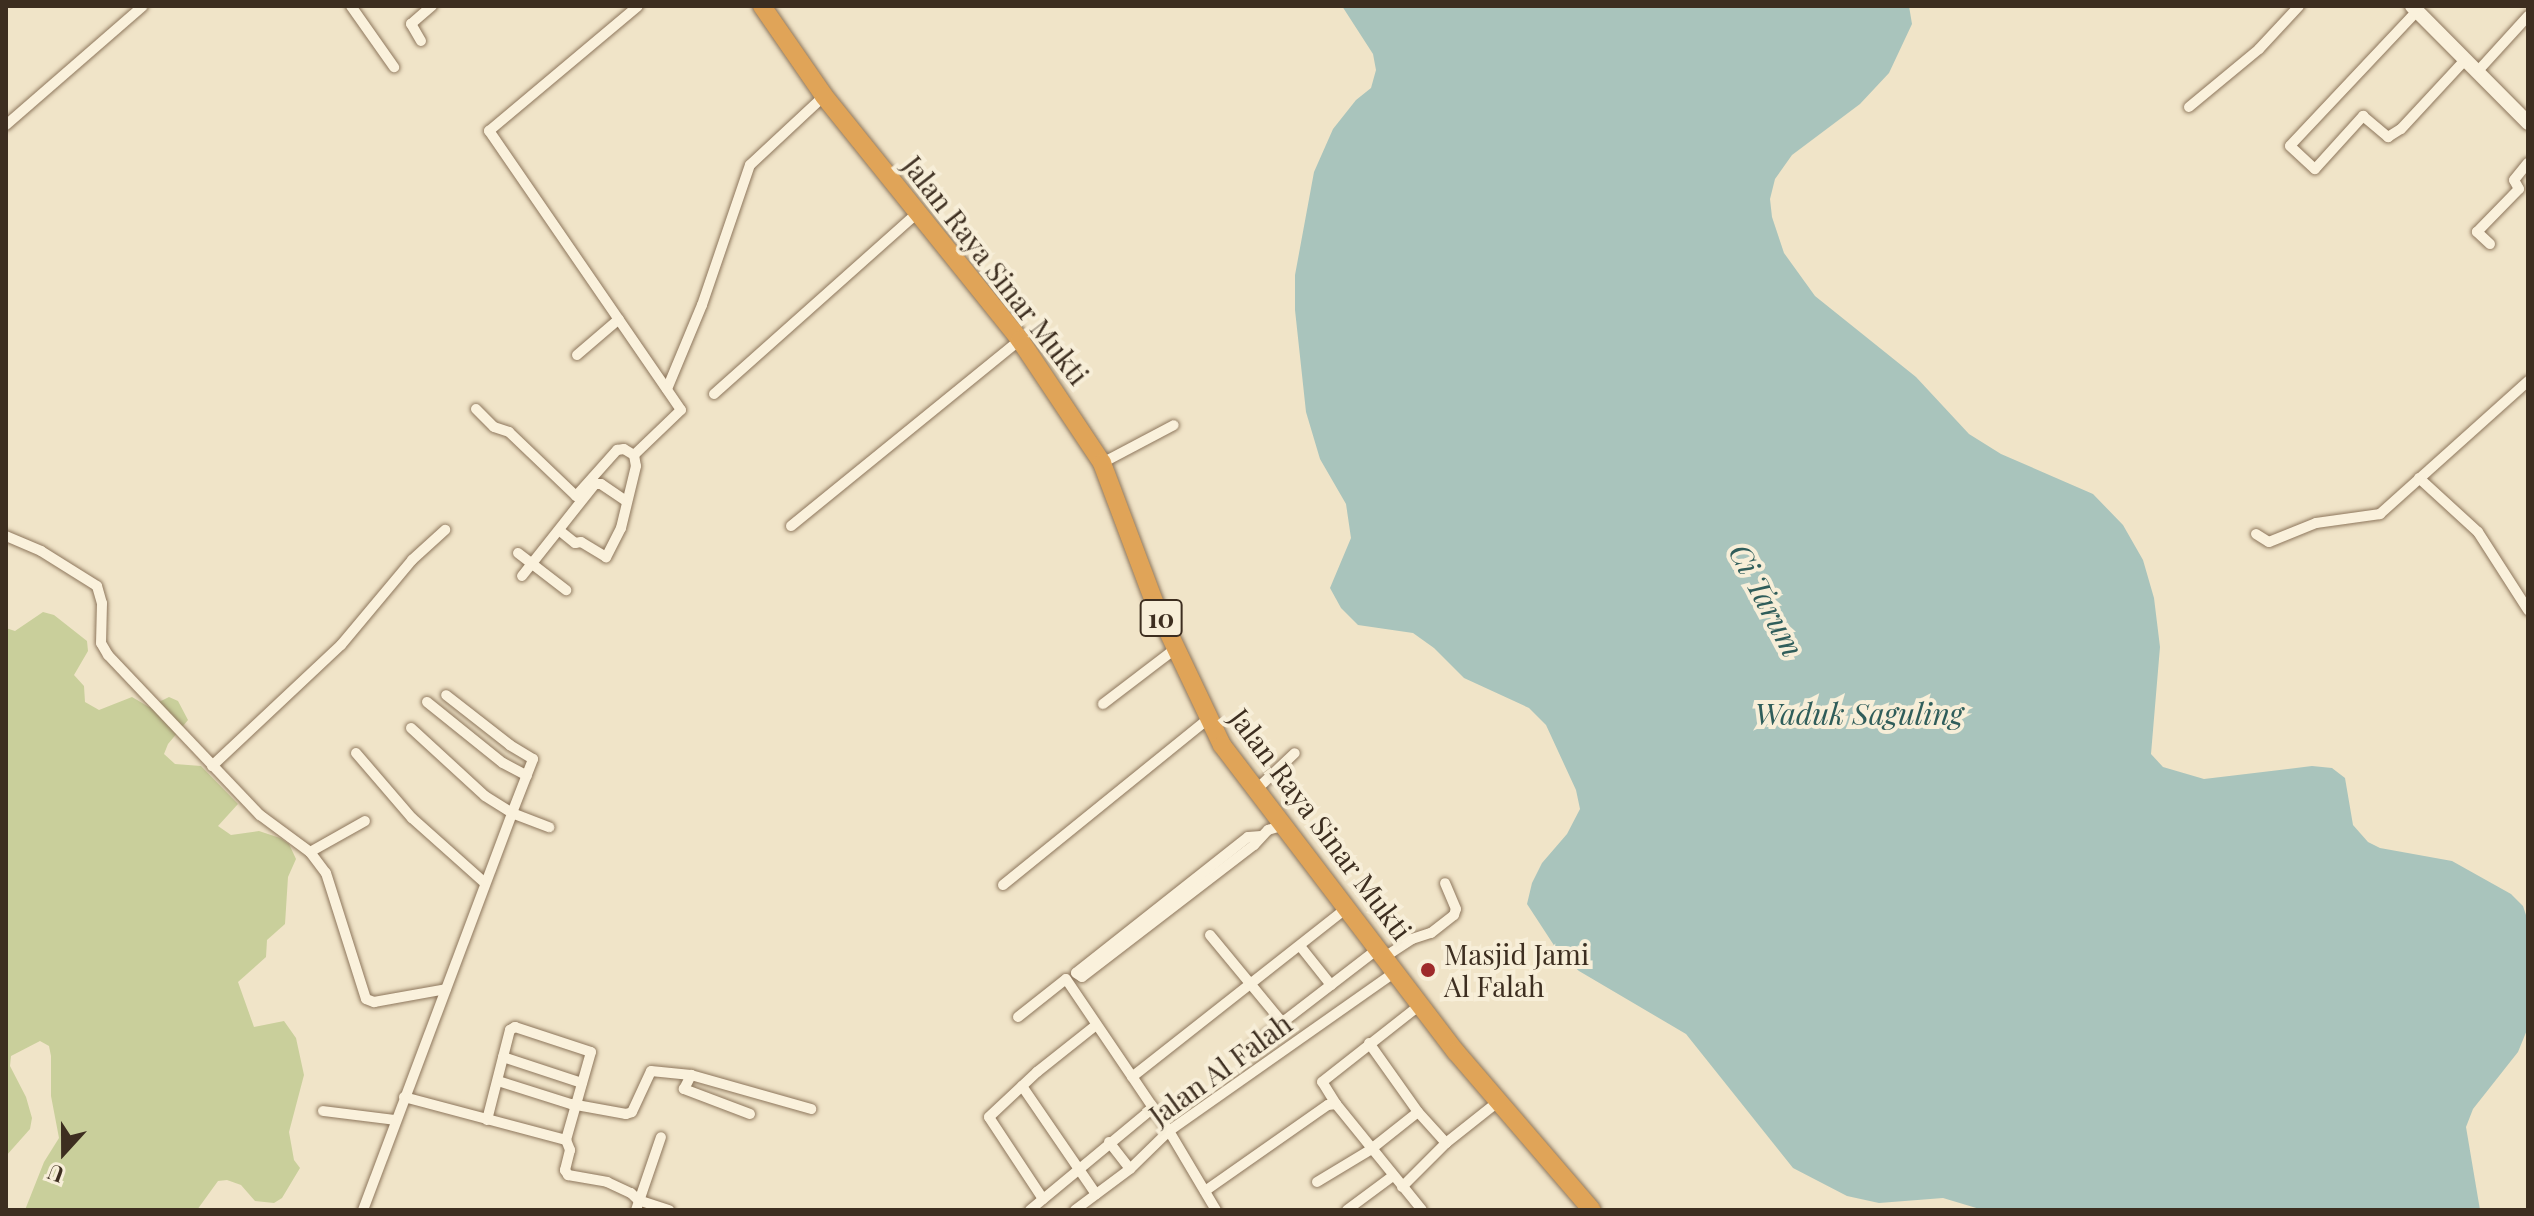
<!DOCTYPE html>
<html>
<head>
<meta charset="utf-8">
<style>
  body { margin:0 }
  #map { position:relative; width:2534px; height:1216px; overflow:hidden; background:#f0e4c8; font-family:"Playfair Display",serif }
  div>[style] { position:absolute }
  .green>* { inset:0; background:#c9cf9b }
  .water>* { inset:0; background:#a9c4bc }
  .roads { filter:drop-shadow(0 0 2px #8d765c) drop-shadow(0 0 2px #8d765c) }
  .street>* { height:10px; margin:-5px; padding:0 5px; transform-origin:5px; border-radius:5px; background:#faf1dc }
  .secondary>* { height:14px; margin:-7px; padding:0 7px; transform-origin:7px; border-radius:7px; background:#faf1dc }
  .highway>* { height:18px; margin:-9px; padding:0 9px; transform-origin:9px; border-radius:9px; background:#e0a458 }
  .dots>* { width:22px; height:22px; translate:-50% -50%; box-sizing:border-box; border:4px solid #f7eed8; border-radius:50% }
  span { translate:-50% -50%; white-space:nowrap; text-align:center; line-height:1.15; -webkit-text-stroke:8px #f7eed8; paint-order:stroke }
  .shield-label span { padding:2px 6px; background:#f7eed8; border:2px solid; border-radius:6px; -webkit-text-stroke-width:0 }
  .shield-label { font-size:26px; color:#3d2e20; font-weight:700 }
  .street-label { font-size:28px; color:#3d2e20 }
  .poi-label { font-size:28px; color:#3d2e20 }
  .left { translate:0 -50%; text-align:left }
  .water-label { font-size:30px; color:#2f5d5a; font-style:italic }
  .frame { position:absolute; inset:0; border:8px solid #3d2e20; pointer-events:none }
  .north { position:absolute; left:24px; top:1112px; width:80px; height:80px; -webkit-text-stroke:6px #f7eed8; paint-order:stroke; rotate:201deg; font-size:22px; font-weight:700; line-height:32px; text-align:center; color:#3d2e20 }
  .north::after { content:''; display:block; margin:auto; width:28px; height:36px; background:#3d2e20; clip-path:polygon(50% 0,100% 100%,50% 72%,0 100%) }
</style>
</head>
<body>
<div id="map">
  <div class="green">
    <i style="clip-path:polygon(43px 612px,54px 615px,87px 641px,88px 651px,74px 675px,84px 686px,85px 702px,99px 710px,132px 697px,149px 707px,169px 697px,178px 701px,188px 720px,168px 744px,164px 754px,175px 764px,201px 766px,238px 804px,218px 826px,231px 835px,259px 831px,280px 838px,289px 844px,296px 859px,288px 877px,285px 924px,267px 940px,266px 957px,238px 982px,254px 1027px,284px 1021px,296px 1038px,304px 1075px,289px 1132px,294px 1160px,300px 1168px,282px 1198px,274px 1203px,255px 1201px,241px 1185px,227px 1180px,218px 1181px,197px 1210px,25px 1210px,44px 1162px,59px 1138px,51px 1096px,51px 1056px,49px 1046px,40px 1041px,11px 1056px,10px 1066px,26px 1097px,32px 1118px,30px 1129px,6px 1156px,6px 628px,15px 631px)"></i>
  </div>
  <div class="water">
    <i style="clip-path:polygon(1342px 6px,1909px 6px,1912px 24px,1889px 73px,1860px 104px,1792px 155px,1775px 179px,1770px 199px,1772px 217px,1784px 253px,1815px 296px,1916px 377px,1969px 434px,2001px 454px,2093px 494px,2123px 525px,2143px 560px,2154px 598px,2160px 647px,2151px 754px,2163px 767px,2204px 779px,2312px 766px,2332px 768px,2345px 778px,2353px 825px,2368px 842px,2380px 848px,2452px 861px,2511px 894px,2523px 906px,2527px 918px,2527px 1030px,2518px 1052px,2473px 1109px,2466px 1127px,2480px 1210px,1983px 1210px,1943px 1198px,1879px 1203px,1847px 1196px,1793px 1168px,1686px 1034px,1579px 971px,1559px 953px,1527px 904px,1532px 883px,1542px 863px,1567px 834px,1580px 809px,1576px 790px,1546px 725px,1529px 708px,1464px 678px,1434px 648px,1413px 633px,1358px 625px,1341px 608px,1330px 588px,1351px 538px,1346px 504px,1320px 459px,1306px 412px,1295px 310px,1295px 275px,1314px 172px,1333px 129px,1356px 100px,1371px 88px,1376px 70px,1373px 54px)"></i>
  </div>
  <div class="roads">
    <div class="street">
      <i style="left:351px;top:6px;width:75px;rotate:54.8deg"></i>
      <i style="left:2417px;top:11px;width:185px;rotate:133.3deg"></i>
      <i style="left:2290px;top:146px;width:34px;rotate:43deg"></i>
      <i style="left:2315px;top:169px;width:72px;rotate:-47.8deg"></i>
      <i style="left:2363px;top:116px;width:33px;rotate:40deg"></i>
      <i style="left:2388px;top:137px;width:15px;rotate:-32deg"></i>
      <i style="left:2401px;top:129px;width:94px;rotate:-47.2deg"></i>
      <i style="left:421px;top:41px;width:20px;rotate:-120deg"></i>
      <i style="left:411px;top:24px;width:28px;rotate:-41deg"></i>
      <i style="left:2477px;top:72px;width:76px;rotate:-47.7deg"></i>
      <i style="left:2189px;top:107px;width:91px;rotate:-39.6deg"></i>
      <i style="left:2259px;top:49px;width:59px;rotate:-47.1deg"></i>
      <i style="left:6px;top:125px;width:181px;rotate:-41deg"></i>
      <i style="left:2490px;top:244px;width:18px;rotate:-137deg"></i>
      <i style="left:2477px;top:232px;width:60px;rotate:-45.7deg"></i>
      <i style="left:2519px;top:189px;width:10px;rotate:-119deg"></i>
      <i style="left:2514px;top:180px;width:22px;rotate:-51deg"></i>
      <i style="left:577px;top:355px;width:55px;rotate:-40.6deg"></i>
      <i style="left:667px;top:389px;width:91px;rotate:-67.4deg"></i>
      <i style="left:702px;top:305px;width:148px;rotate:-71.1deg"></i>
      <i style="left:750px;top:165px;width:101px;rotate:-43deg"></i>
      <i style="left:714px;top:394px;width:273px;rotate:-41.7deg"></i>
      <i style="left:476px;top:409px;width:25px;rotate:45deg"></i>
      <i style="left:494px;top:427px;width:16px;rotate:18deg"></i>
      <i style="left:509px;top:432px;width:93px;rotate:43.7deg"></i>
      <i style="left:576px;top:496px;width:62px;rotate:-48.3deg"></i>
      <i style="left:617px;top:450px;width:7px;rotate:-8deg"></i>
      <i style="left:624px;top:449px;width:12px;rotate:31deg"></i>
      <i style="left:634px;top:455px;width:11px;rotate:80deg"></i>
      <i style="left:636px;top:466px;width:64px;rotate:103.6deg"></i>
      <i style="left:621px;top:528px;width:33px;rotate:117deg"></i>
      <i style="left:606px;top:557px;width:29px;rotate:-149deg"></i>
      <i style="left:581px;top:542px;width:6px;rotate:171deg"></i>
      <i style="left:575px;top:543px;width:19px;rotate:-141deg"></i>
      <i style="left:634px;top:455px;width:65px;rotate:-43.8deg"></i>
      <i style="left:681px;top:410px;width:339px;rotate:-124.5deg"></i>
      <i style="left:489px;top:131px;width:194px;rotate:-40deg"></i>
      <i style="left:1102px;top:463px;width:81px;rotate:-27.8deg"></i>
      <i style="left:2419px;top:478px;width:80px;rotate:42.5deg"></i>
      <i style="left:2478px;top:532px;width:93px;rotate:57.3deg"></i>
      <i style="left:791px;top:526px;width:295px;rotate:-39.1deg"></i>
      <i style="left:2256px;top:534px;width:15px;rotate:32deg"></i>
      <i style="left:2269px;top:542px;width:51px;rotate:-22deg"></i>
      <i style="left:2316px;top:523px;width:65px;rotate:-8deg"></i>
      <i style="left:2380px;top:514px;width:199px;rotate:-41.9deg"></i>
      <i style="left:6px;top:536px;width:38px;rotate:23deg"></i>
      <i style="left:41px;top:551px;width:66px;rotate:32deg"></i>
      <i style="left:97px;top:586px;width:18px;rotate:74deg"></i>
      <i style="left:102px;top:603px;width:40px;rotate:91.4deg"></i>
      <i style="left:101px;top:643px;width:14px;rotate:60deg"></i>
      <i style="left:108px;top:655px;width:221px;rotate:46.5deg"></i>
      <i style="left:260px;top:815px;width:62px;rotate:36.5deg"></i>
      <i style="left:310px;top:852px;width:26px;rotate:53deg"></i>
      <i style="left:326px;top:873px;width:132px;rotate:72.4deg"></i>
      <i style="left:366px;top:999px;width:9px;rotate:21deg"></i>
      <i style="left:374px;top:1002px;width:73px;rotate:-10.2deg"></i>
      <i style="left:518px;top:553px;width:61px;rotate:37.6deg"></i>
      <i style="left:522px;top:576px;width:117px;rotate:-51.6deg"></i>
      <i style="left:595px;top:484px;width:6px"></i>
      <i style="left:601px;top:484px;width:30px;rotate:34deg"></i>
      <i style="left:427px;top:702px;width:97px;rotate:38.8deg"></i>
      <i style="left:503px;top:763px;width:27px;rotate:28deg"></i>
      <i style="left:1103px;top:704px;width:91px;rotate:-37.4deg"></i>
      <i style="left:411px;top:728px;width:100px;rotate:42.6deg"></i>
      <i style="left:485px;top:796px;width:32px;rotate:32deg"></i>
      <i style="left:512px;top:813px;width:58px;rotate:-68.7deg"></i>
      <i style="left:533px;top:759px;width:27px;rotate:-149deg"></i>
      <i style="left:510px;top:745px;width:81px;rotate:-142deg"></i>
      <i style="left:356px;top:753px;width:86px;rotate:49.3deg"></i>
      <i style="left:412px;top:818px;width:98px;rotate:41.7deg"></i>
      <i style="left:212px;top:766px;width:177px;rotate:-43.2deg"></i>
      <i style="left:341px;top:645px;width:111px;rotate:-50.1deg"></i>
      <i style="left:412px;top:560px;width:45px;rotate:-42.3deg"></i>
      <i style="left:1257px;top:789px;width:52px;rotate:-43.5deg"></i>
      <i style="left:1261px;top:836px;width:13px;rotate:176deg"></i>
      <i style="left:1248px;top:837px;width:219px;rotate:141.7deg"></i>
      <i style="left:1076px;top:973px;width:7px;rotate:34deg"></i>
      <i style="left:1082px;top:977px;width:217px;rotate:-37.5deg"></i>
      <i style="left:1254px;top:845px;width:21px;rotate:-47deg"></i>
      <i style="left:1268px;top:830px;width:17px;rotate:-17deg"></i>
      <i style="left:310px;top:852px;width:63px;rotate:-29.4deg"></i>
      <i style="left:1003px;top:885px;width:262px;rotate:-39deg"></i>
      <i style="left:1210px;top:935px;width:113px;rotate:50.4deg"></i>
      <i style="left:1300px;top:946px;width:50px;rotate:51.5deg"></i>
      <i style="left:1386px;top:956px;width:31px;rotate:-33deg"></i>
      <i style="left:1412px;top:939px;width:20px;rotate:-18deg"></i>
      <i style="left:1431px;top:933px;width:29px;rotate:-38deg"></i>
      <i style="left:1454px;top:915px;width:6px;rotate:-72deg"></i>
      <i style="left:1456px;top:909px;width:28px;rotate:-113deg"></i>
      <i style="left:1018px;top:1017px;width:61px;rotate:-38.4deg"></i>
      <i style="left:1066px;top:979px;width:184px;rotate:55.9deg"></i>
      <i style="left:1169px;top:1131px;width:92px;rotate:59.3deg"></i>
      <i style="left:1369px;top:1043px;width:85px;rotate:54.6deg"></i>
      <i style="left:1418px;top:1112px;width:42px;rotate:47.9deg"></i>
      <i style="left:1253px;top:1045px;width:159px;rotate:-37.6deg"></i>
      <i style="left:503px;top:1057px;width:83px;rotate:18.2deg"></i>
      <i style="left:1132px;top:1077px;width:273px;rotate:-38.2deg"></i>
      <i style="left:498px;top:1081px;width:77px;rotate:17.5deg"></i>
      <i style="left:571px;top:1104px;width:56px;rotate:10.3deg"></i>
      <i style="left:626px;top:1114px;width:6px;rotate:-18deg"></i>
      <i style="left:632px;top:1112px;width:45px;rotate:-65.1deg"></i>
      <i style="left:651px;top:1071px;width:40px;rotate:5.7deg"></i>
      <i style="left:1022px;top:1086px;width:131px;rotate:55.6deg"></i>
      <i style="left:404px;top:1097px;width:168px;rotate:14.9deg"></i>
      <i style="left:566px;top:1140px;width:11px;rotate:68deg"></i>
      <i style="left:570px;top:1150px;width:21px;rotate:104deg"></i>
      <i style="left:565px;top:1170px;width:6px;rotate:59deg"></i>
      <i style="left:568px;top:1175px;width:40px;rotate:10deg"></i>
      <i style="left:607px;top:1182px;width:26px;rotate:25deg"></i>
      <i style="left:631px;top:1193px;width:10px;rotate:45deg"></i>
      <i style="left:638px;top:1200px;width:33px;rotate:18deg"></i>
      <i style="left:1336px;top:1104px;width:136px;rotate:50.9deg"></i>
      <i style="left:323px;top:1111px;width:73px;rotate:7.1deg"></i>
      <i style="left:750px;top:1114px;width:71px;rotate:-159.3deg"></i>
      <i style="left:684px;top:1089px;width:16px;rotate:-63deg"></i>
      <i style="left:691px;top:1075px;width:125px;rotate:15.8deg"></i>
      <i style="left:487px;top:1120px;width:93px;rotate:-75.7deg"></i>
      <i style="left:510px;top:1030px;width:6px;rotate:-31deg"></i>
      <i style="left:515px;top:1027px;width:80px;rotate:18.2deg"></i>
      <i style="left:591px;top:1052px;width:91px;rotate:105.9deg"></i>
      <i style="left:1109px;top:1142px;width:34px;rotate:52deg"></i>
      <i style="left:1317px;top:1182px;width:62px;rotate:-31.1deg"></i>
      <i style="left:1370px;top:1150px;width:61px;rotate:-38.4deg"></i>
      <i style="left:1402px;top:1187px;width:62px;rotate:-45deg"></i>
      <i style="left:1446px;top:1143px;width:68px;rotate:-38.4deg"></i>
      <i style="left:1205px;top:1191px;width:150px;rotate:-35deg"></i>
      <i style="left:1328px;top:1105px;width:8px;rotate:-7deg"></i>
      <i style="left:1336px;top:1104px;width:26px;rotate:-122deg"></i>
      <i style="left:1322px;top:1082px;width:126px;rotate:-38.2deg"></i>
      <i style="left:1043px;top:1199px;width:98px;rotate:-123.4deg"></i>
      <i style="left:989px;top:1117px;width:66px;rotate:-43.2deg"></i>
      <i style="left:1037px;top:1072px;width:75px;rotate:-38.5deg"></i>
      <i style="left:363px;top:1210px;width:424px;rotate:-69.4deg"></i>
      <i style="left:512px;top:813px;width:40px;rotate:21deg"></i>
      <i style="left:636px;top:1210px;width:77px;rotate:-71.1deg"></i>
      <i style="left:1030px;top:1210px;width:160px;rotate:-39.7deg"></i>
      <i style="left:1075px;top:1210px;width:69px;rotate:-36.7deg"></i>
      <i style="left:1130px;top:1169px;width:54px;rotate:-44.3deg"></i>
      <i style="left:1169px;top:1131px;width:279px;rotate:-35.1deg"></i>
      <i style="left:1347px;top:1210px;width:57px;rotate:-36.5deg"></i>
    </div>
    <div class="secondary">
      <i style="left:2412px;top:6px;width:165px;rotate:45.2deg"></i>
    </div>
    <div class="highway">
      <i style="left:762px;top:6px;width:109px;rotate:55.4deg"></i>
      <i style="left:824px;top:96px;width:313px;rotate:51.2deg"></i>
      <i style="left:1020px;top:340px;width:148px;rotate:56.3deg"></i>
      <i style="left:1102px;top:463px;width:151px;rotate:69.4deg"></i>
      <i style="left:1155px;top:604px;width:156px;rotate:64.6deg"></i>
      <i style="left:1222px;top:745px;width:386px;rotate:52.7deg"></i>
      <i style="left:1456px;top:1052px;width:208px;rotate:49.3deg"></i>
    </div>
  </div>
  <div class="dots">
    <i style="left:1428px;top:970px;background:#9e2a2b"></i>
  </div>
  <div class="shield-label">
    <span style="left:1161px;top:618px">10</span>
  </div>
  <div class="street-label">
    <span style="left:996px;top:270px;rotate:52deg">Jalan Raya Sinar Mukti</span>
    <span style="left:1321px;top:824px;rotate:53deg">Jalan Raya Sinar Mukti</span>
    <span style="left:1220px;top:1069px;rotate:-36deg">Jalan Al Falah</span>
  </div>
  <div class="poi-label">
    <span class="left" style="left:1444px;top:970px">Masjid Jami<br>Al Falah</span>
  </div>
  <div class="water-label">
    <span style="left:1767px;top:600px;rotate:62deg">Ci Tarum</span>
    <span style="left:1859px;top:713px">Waduk Saguling</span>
  </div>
  <div class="frame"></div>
  <div class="north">U</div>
</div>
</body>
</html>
